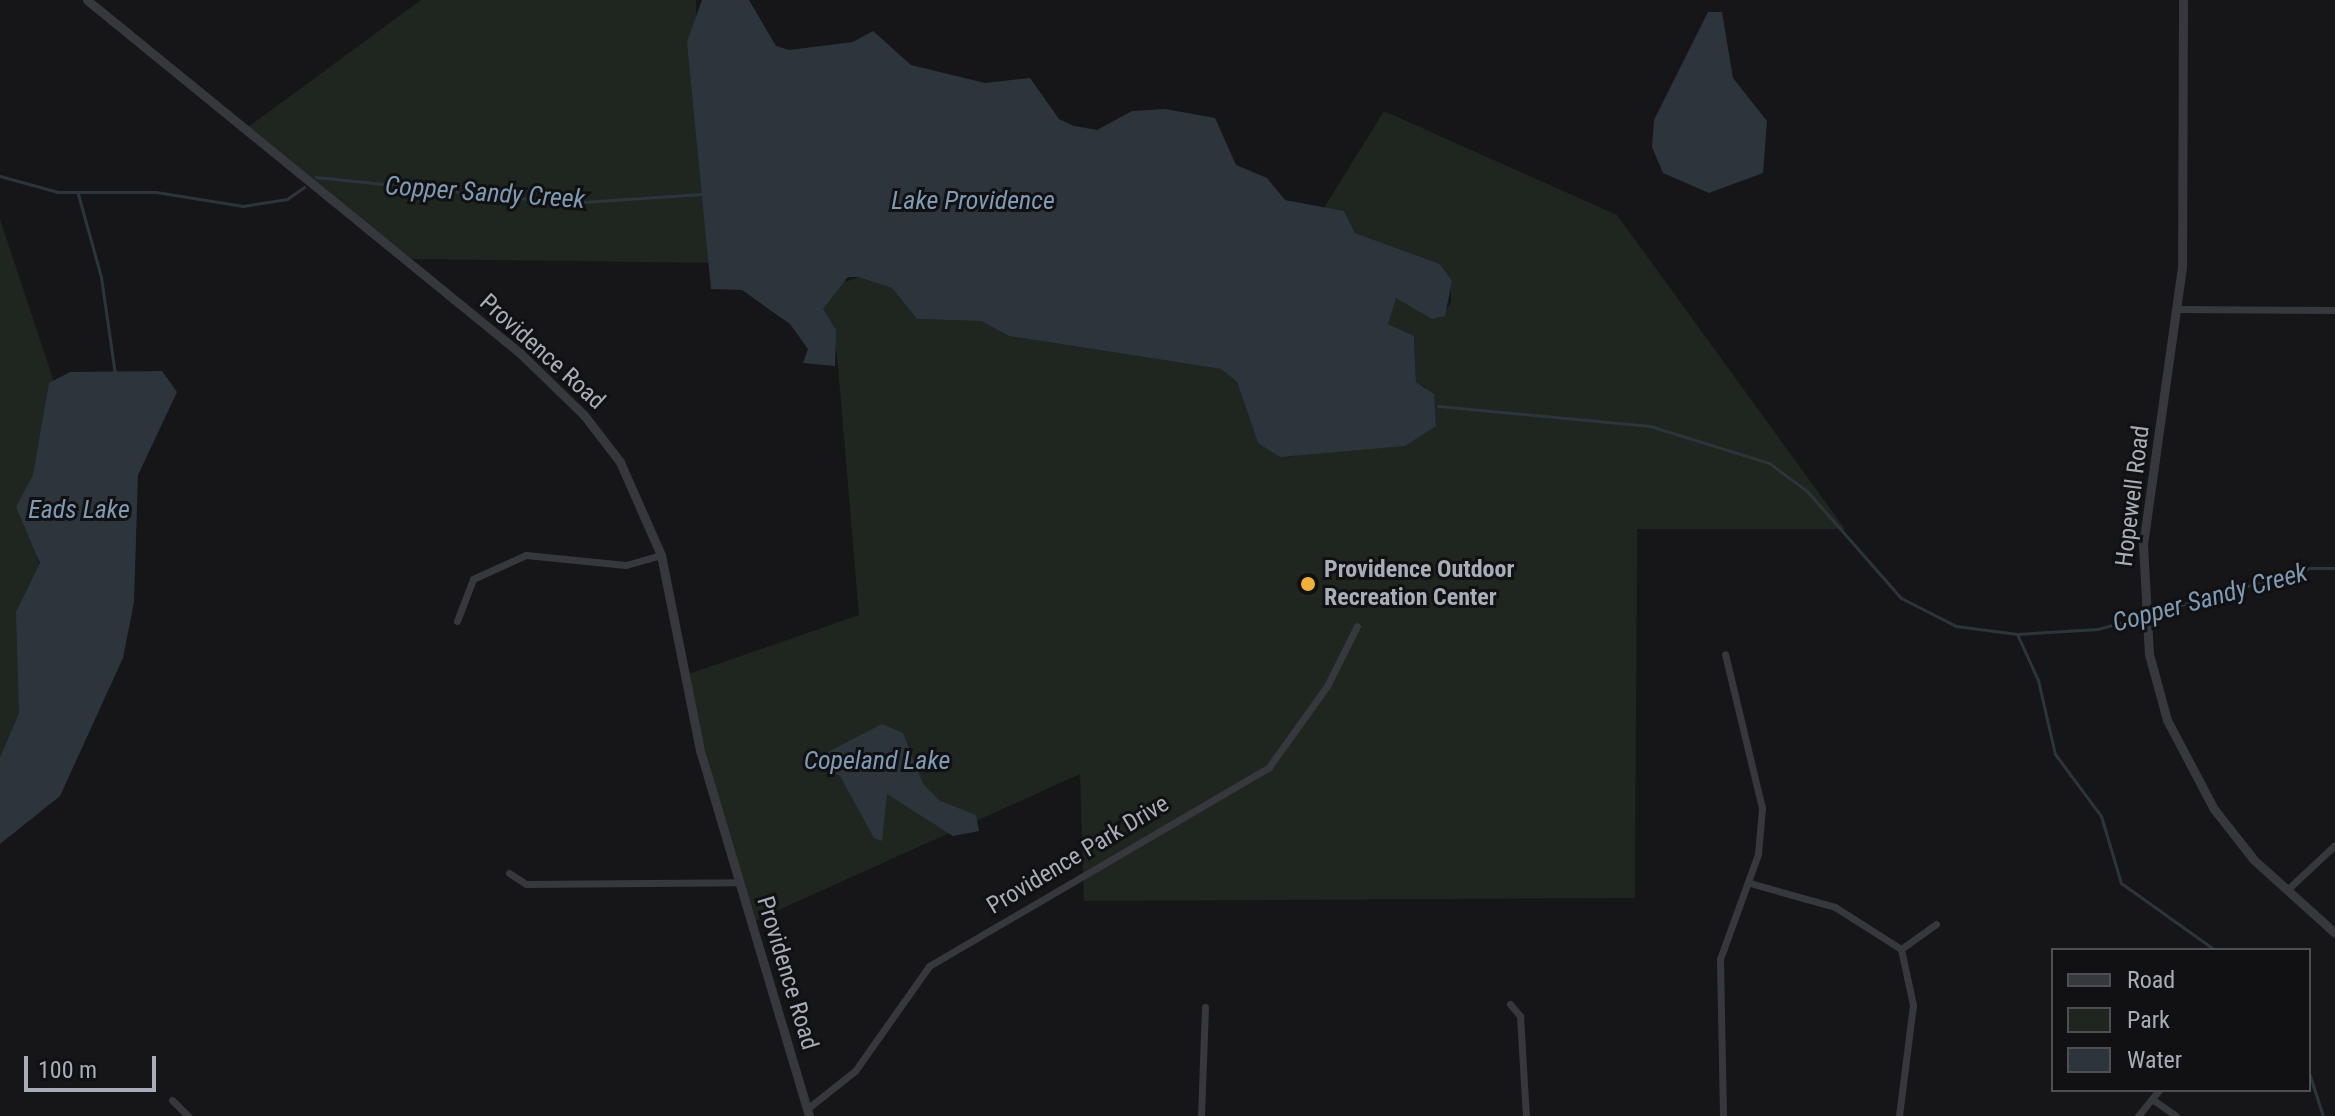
<!DOCTYPE html>
<html>
<head>
<meta charset="utf-8">
<style>
  body { margin:0 }
  #map { position:relative; width:2335px; height:1116px; overflow:hidden; background:#161618; font-family:"Roboto Condensed",sans-serif }
  div>[style] { position:absolute }
  .green>* { inset:0; background:#1e261f }
  .water>* { inset:0; background:#2c353c }
  .stream>* { height:3px; margin:-1.5px; padding:0 1.5px; transform-origin:1.5px; border-radius:1.5px; background:#2c353c }
  .minor>* { height:7px; margin:-3.5px; padding:0 3.5px; transform-origin:3.5px; border-radius:3.5px; background:#37383d }
  .tertiary>* { height:9px; margin:-4.5px; padding:0 4.5px; transform-origin:4.5px; border-radius:4.5px; background:#37383d }
  .dots>* { width:22px; height:22px; translate:-50% -50%; box-sizing:border-box; border:4px solid #111113; border-radius:50% }
  span { translate:-50% -50%; white-space:nowrap; text-align:center; line-height:1.15; -webkit-text-stroke:6px #111113; paint-order:stroke }
  .street-label { font-size:24px; color:#a8adb8 }
  .poi-label { font-size:24px; color:#a8adb8; font-weight:700 }
  .left { translate:0 -50%; text-align:left }
  .water-label { font-size:26px; color:#7f9bb3; font-style:italic }
  .legend { position:absolute; left:2051px; top:948px; width:260px; height:144px; box-sizing:border-box; background:#111113; border:2px solid #4d4f55; margin:0; padding:10px 14px; list-style:none; font-size:24px; color:#a8adb8 }
  .legend li { display:flex; align-items:center; gap:16px; height:40px }
  .legend b { width:40px; border:2px solid #4d4f55 }
  .scale { position:absolute; left:24px; top:1056px; width:132px; height:36px; box-sizing:border-box; border:4px solid #a8adb8; border-top:0; padding-left:10px; font-size:24px; line-height:28px; white-space:nowrap; color:#a8adb8; -webkit-text-stroke:6px #111113; paint-order:stroke }
</style>
</head>
<body>
<div id="map">
  <div class="green">
    <i style="clip-path:polygon(421px 0,696px 0,700px 169px,719px 263px,412px 259px,244px 130px)"></i>
    <i style="clip-path:polygon(1384px 111px,1617px 215px,1845px 529px,1637px 529px,1635px 898px,1084px 901px,1080px 774px,750px 923px,686px 675px,859px 615px,837px 355px,822px 309px,840px 284px,858px 277px,892px 288px,917px 319px,981px 321px,1009px 336px,1221px 369px,1237px 382px,1258px 443px,1290px 457px,1322px 448px,1405px 446px,1426px 387px,1416px 383px,1414px 336px,1388px 324px,1390px 307px,1396px 298px,1440px 318px,1451px 303px,1451px 281px,1440px 264px,1355px 233px,1344px 211px,1324px 208px)"></i>
    <i style="clip-path:polygon(0 219px,56px 388px,31px 532px,41px 571px,56px 571px,0 806px)"></i>
  </div>
  <div class="water">
    <i style="clip-path:polygon(702px 0,749px 0,776px 46px,789px 50px,853px 42px,873px 31px,911px 65px,985px 83px,1030px 78px,1059px 119px,1074px 126px,1097px 130px,1132px 111px,1165px 109px,1215px 118px,1236px 165px,1267px 178px,1285px 200px,1344px 211px,1355px 233px,1440px 264px,1452px 281px,1445px 316px,1432px 319px,1396px 298px,1388px 324px,1414px 336px,1416px 382px,1434px 394px,1436px 426px,1405px 446px,1280px 457px,1258px 443px,1237px 382px,1221px 369px,1009px 336px,981px 321px,917px 319px,892px 288px,858px 277px,848px 277px,823px 309px,836px 330px,835px 366px,803px 363px,808px 349px,790px 324px,742px 290px,711px 289px,687px 42px)"></i>
    <i style="clip-path:polygon(1708px 12px,1722px 12px,1733px 78px,1767px 121px,1763px 173px,1709px 193px,1663px 173px,1652px 147px,1654px 120px)"></i>
    <i style="clip-path:polygon(162px 371px,177px 392px,138px 475px,134px 602px,123px 658px,60px 796px,0 844px,0 758px,19px 713px,16px 612px,40px 563px,16px 507px,33px 475px,49px 383px,70px 372px)"></i>
    <i style="clip-path:polygon(882px 724px,903px 733px,923px 784px,940px 801px,976px 815px,979px 831px,953px 836px,887px 794px,882px 841px,874px 838px,840px 776px,822px 767px,826px 753px)"></i>
  </div>
  <div class="stream">
    <i style="left:0;top:176px;width:60px;rotate:15.4deg"></i>
    <i style="left:58px;top:192px;width:98px"></i>
    <i style="left:156px;top:192px;width:88px;rotate:9.1deg"></i>
    <i style="left:243px;top:206px;width:45px;rotate:-9deg"></i>
    <i style="left:287px;top:199px;width:21px;rotate:-35deg"></i>
    <i style="left:316px;top:177px;width:252px;rotate:5.9deg"></i>
    <i style="left:567px;top:203px;width:136px;rotate:-3.8deg"></i>
    <i style="left:78px;top:194px;width:86px;rotate:74.5deg"></i>
    <i style="left:101px;top:277px;width:98px;rotate:81.8deg"></i>
    <i style="left:1438px;top:406px;width:213px;rotate:5.4deg"></i>
    <i style="left:1650px;top:426px;width:125px;rotate:17.3deg"></i>
    <i style="left:1769px;top:463px;width:47px;rotate:36.4deg"></i>
    <i style="left:1807px;top:491px;width:142px;rotate:48.7deg"></i>
    <i style="left:1901px;top:598px;width:62px;rotate:27deg"></i>
    <i style="left:1956px;top:626px;width:62px;rotate:7.5deg"></i>
    <i style="left:2017px;top:634px;width:81px;rotate:-3.5deg"></i>
    <i style="left:2098px;top:629px;width:221px;rotate:-16.1deg"></i>
    <i style="left:2310px;top:568px;width:25px"></i>
    <i style="left:2017px;top:634px;width:51px;rotate:65.5deg"></i>
    <i style="left:2038px;top:680px;width:76px;rotate:77.1deg"></i>
    <i style="left:2055px;top:754px;width:77px;rotate:53.4deg"></i>
    <i style="left:2101px;top:816px;width:70px;rotate:73.4deg"></i>
    <i style="left:2121px;top:883px;width:115px;rotate:35.5deg"></i>
    <i style="left:2309px;top:1073px;width:45px;rotate:72deg"></i>
  </div>
  <div class="minor">
    <i style="left:2179px;top:309px;width:156px;rotate:0.4deg"></i>
    <i style="left:457px;top:621px;width:45px;rotate:-69.1deg"></i>
    <i style="left:473px;top:579px;width:58px;rotate:-24.4deg"></i>
    <i style="left:526px;top:555px;width:100px;rotate:5.7deg"></i>
    <i style="left:626px;top:565px;width:36px;rotate:-16deg"></i>
    <i style="left:509px;top:873px;width:20px;rotate:33deg"></i>
    <i style="left:526px;top:884px;width:213px;rotate:-0.5deg"></i>
    <i style="left:1750px;top:883px;width:88px;rotate:15.8deg"></i>
    <i style="left:1835px;top:907px;width:78px;rotate:32.5deg"></i>
    <i style="left:1901px;top:949px;width:57px;rotate:77.9deg"></i>
    <i style="left:1913px;top:1005px;width:112px;rotate:97.2deg"></i>
    <i style="left:2287px;top:890px;width:66px;rotate:-43.2deg"></i>
    <i style="left:1901px;top:949px;width:43px;rotate:-35.5deg"></i>
    <i style="left:1510px;top:1004px;width:16px;rotate:50deg"></i>
    <i style="left:1520px;top:1016px;width:100px;rotate:86.6deg"></i>
    <i style="left:2152px;top:1099px;width:29px;rotate:35deg"></i>
    <i style="left:172px;top:1100px;width:23px;rotate:45deg"></i>
    <i style="left:807px;top:1109px;width:61px;rotate:-38.4deg"></i>
    <i style="left:855px;top:1071px;width:128px;rotate:-54.8deg"></i>
    <i style="left:929px;top:966px;width:394px;rotate:-30.3deg"></i>
    <i style="left:1269px;top:767px;width:100px;rotate:-54.4deg"></i>
    <i style="left:1327px;top:686px;width:67px;rotate:-63.4deg"></i>
    <i style="left:1201px;top:1116px;width:109px;rotate:-87.9deg"></i>
    <i style="left:1723px;top:1116px;width:157px;rotate:-91.1deg"></i>
    <i style="left:1720px;top:959px;width:112px;rotate:-70.1deg"></i>
    <i style="left:1758px;top:854px;width:46px;rotate:-85deg"></i>
    <i style="left:1762px;top:808px;width:158px;rotate:-103.5deg"></i>
    <i style="left:2138px;top:1116px;width:33px;rotate:-51deg"></i>
  </div>
  <div class="tertiary">
    <i style="left:87px;top:0;width:559px;rotate:39.19deg"></i>
    <i style="left:520px;top:353px;width:89px;rotate:44.1deg"></i>
    <i style="left:584px;top:415px;width:59px;rotate:52.5deg"></i>
    <i style="left:620px;top:462px;width:102px;rotate:66.2deg"></i>
    <i style="left:661px;top:555px;width:199px;rotate:78.7deg"></i>
    <i style="left:700px;top:750px;width:382px;rotate:73.4deg"></i>
    <i style="left:2183px;top:0;width:267px;rotate:90.2deg"></i>
    <i style="left:2182px;top:267px;width:280px;rotate:98deg"></i>
    <i style="left:2143px;top:544px;width:110px;rotate:86.9deg"></i>
    <i style="left:2149px;top:654px;width:68px;rotate:74.7deg"></i>
    <i style="left:2167px;top:720px;width:101px;rotate:62.2deg"></i>
    <i style="left:2214px;top:809px;width:65px;rotate:51.9deg"></i>
    <i style="left:2254px;top:860px;width:109px;rotate:42deg"></i>
  </div>
  <div class="dots">
    <i style="left:1308px;top:584px;background:#f2b134"></i>
  </div>
  <div class="street-label">
    <span style="left:542px;top:352px;rotate:42deg">Providence Road</span>
    <span style="left:2133px;top:496px;rotate:-83deg">Hopewell Road</span>
    <span style="left:1078px;top:855px;rotate:-31deg">Providence Park Drive</span>
    <span style="left:787px;top:973px;rotate:73deg">Providence Road</span>
  </div>
  <div class="poi-label">
    <span class="left" style="left:1324px;top:584px">Providence Outdoor<br>Recreation Center</span>
  </div>
  <div class="water-label">
    <span style="left:485px;top:193px;rotate:4deg">Copper Sandy Creek</span>
    <span style="left:973px;top:201px">Lake Providence</span>
    <span style="left:79px;top:510px">Eads Lake</span>
    <span style="left:2210px;top:598px;rotate:-15deg">Copper Sandy Creek</span>
    <span style="left:877px;top:761px">Copeland Lake</span>
  </div>
  <ul class="legend">
  <li><b style="height:10px;background:#37383d"></b>Road</li>
  <li><b style="height:22px;background:#1e261f"></b>Park</li>
  <li><b style="height:22px;background:#2c353c"></b>Water</li>
  </ul>
  <div class="scale">100 m</div>
</div>
</body>
</html>
